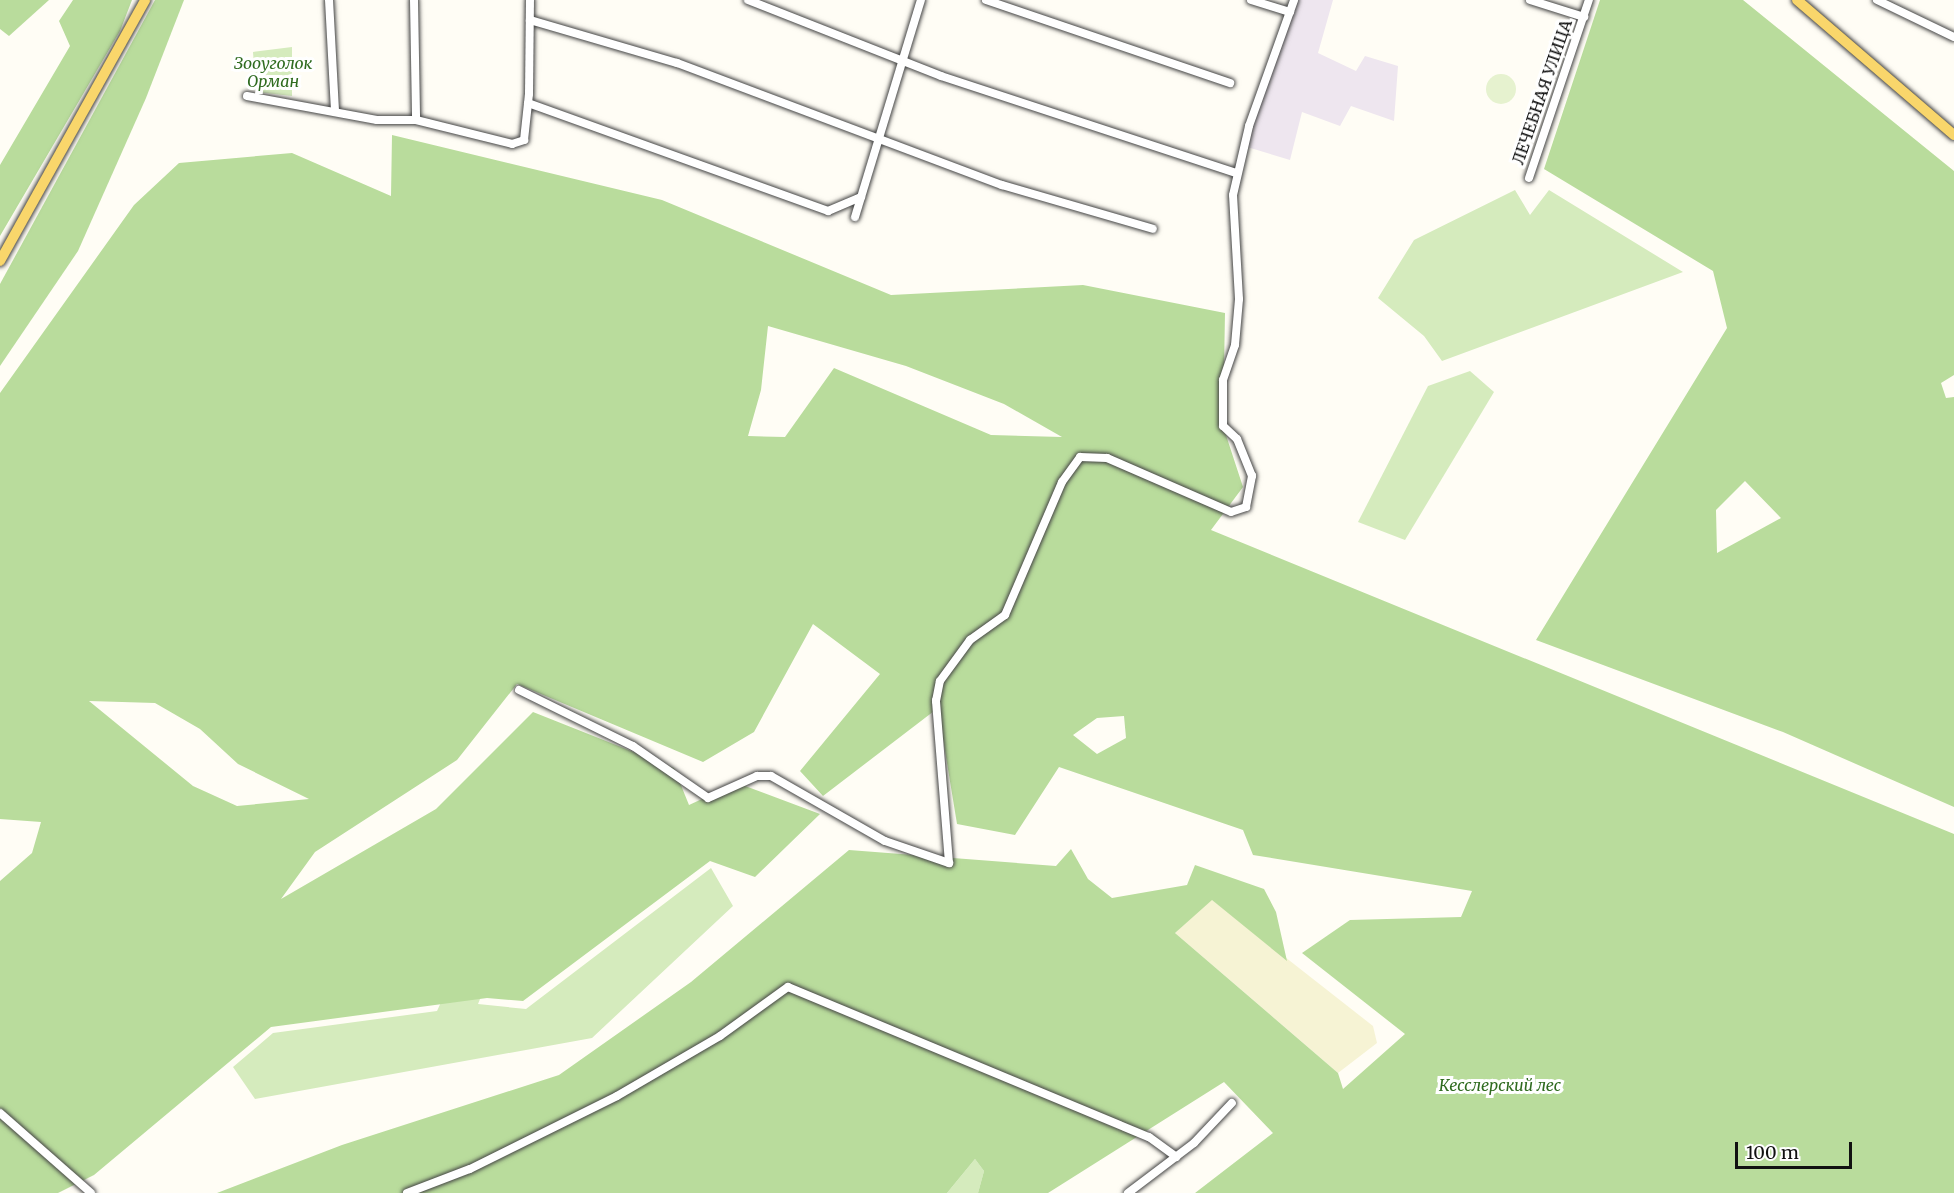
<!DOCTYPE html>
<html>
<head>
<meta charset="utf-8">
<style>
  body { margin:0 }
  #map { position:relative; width:1954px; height:1193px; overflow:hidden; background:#fffdf5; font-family:Merriweather,serif }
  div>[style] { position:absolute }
  .industrial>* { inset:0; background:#eee6ef }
  .farmland>* { inset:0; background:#f6f3d4 }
  .green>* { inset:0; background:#d5ebbd }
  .forest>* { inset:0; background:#b9dc9c }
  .pitch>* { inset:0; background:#e6f2cf }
  .round { border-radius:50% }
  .roads { filter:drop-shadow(0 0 2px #444) drop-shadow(0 0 2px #444) }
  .minor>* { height:8px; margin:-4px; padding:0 4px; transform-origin:4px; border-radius:4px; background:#fff }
  .major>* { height:10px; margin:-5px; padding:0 5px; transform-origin:5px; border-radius:5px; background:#f9d66b }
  span { translate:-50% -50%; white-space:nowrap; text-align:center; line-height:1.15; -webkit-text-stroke:6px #fff; paint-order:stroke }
  .park-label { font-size:16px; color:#2f6b1f; font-style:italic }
  .street-label { font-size:16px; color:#111 }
  .scale { position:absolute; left:1735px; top:1142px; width:117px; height:27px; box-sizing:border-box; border:3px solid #111; border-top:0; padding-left:8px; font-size:18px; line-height:21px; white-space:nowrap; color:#111; -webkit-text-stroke:4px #fff; paint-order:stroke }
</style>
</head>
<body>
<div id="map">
  <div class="industrial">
    <i style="clip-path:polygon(1294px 0,1333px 0,1318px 53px,1356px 71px,1365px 56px,1398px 66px,1394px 121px,1351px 106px,1340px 126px,1302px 112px,1290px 160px,1244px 146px)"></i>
  </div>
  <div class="farmland">
    <i style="clip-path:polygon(1211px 899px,1373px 1026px,1377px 1043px,1338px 1073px,1175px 933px)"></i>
  </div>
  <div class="green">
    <i style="clip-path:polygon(292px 47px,292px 96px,256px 92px,253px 52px)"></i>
    <i style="clip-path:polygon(1515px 190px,1530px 215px,1549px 190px,1683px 272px,1442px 361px,1424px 336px,1378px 298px,1414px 240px)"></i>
    <i style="clip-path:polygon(1470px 371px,1494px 392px,1405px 540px,1358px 522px,1428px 386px)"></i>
    <i style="clip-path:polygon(711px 868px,733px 906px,592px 1038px,255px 1099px,233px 1067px,273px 1033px,437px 1011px,500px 874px,528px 880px,478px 1004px,526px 1009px)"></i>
    <i style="clip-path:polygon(975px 1159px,984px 1171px,978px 1193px,947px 1193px)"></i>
  </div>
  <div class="forest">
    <i style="clip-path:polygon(0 0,49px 0,9px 36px,0 29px)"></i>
    <i style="clip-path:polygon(73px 0,132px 0,120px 31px,0 236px,0 165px,70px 46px,59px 21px)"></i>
    <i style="clip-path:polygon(155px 0,184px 0,146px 98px,78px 251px,0 366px,0 284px)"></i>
    <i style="clip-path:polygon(evenodd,1600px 0,1743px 0,1954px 171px,1954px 375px,1941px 383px,1946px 398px,1954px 397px,1954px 807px,1783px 732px,1536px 640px,1727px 328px,1713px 271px,1544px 169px,1600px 0,1745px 481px,1781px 518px,1717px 553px,1716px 510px,1745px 481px)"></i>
    <i style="clip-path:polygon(evenodd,392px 135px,662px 200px,891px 295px,1083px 285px,1225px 313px,1223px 426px,1243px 487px,1211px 530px,1954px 834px,1954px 1193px,1195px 1193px,1273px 1133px,1224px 1082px,1048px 1193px,978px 1193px,984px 1171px,975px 1159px,947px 1193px,217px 1193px,342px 1145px,559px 1075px,691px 982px,849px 850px,1056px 866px,1071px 849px,1088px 879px,1112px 898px,1187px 885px,1195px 865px,1264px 889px,1276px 912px,1287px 961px,1212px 900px,1175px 933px,1338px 1073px,1343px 1089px,1405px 1034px,1302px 953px,1350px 920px,1461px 917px,1472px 891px,1253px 855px,1243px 830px,1059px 767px,1015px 835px,957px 824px,938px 708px,823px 796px,800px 771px,880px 674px,813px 624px,754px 732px,703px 762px,517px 684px,457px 760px,315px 852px,281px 899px,436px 809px,533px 712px,674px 768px,689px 805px,737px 783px,820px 814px,755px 877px,710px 861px,523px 1001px,487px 998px,271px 1027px,94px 1175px,58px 1193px,0 1193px,0 881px,32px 853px,41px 822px,0 819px,0 393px,134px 205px,179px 163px,292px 153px,391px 196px,392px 135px,768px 326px,906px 366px,1004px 404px,1062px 437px,991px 435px,834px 368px,785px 437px,748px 436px,761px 390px,768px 326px,392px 135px,89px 701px,155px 703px,200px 729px,238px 764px,309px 799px,237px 806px,193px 786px,89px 701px,392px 135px,1124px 716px,1126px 738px,1097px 754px,1073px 735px,1097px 718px,1124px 716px)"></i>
  </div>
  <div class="pitch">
    <i class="round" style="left:1486px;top:74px;width:30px;height:30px"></i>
  </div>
  <div class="roads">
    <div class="minor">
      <i style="left:329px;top:0;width:111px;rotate:86.9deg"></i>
      <i style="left:414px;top:0;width:120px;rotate:89deg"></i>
      <i style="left:748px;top:0;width:207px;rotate:21.5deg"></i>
      <i style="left:941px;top:76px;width:311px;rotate:18.2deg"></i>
      <i style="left:986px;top:0;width:258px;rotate:18.8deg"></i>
      <i style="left:1251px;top:0;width:41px;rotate:17.1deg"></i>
      <i style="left:1530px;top:0;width:57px;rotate:17.5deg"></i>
      <i style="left:1877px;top:0;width:85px;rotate:25.7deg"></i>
      <i style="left:530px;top:20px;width:153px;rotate:16.3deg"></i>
      <i style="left:677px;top:63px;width:347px;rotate:20.6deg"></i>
      <i style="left:1002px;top:185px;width:157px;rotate:16.2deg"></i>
      <i style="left:247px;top:96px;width:132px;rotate:10.5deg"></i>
      <i style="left:377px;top:120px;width:39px"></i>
      <i style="left:416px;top:120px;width:99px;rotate:14deg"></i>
      <i style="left:512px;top:144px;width:13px;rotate:-18deg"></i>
      <i style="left:524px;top:140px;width:46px;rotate:-83.8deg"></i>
      <i style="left:529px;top:94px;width:94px;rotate:-89.4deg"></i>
      <i style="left:528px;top:103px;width:319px;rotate:19.8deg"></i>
      <i style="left:828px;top:211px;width:36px;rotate:-23deg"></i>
      <i style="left:1529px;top:178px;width:188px;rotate:-71.4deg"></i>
      <i style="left:855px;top:217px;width:227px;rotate:-73.1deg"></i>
      <i style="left:519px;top:690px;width:127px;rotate:26.2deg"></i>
      <i style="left:633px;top:746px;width:91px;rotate:34.7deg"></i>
      <i style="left:708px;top:798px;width:54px;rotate:-24.2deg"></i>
      <i style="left:757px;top:776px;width:14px"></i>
      <i style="left:771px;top:776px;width:131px;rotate:29.7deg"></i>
      <i style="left:885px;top:841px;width:68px;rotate:19deg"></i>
      <i style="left:949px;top:863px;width:163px;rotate:-94.6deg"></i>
      <i style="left:936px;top:701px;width:20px;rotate:-79deg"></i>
      <i style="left:940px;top:681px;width:51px;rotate:-53.8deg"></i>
      <i style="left:970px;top:640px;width:43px;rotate:-35.5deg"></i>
      <i style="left:1005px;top:615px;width:145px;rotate:-66.8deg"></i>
      <i style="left:1062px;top:482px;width:31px;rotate:-54deg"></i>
      <i style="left:1080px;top:457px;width:27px;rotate:2deg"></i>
      <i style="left:1107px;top:458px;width:135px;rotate:23.5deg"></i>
      <i style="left:1231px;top:512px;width:16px;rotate:-18deg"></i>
      <i style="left:1246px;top:507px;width:32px;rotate:-79deg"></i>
      <i style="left:1252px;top:476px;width:40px;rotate:-112deg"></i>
      <i style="left:1237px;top:439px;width:19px;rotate:-137deg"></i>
      <i style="left:1223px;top:426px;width:46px;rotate:-90deg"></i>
      <i style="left:1223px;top:380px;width:37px;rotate:-71deg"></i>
      <i style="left:1235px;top:345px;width:46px;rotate:-85deg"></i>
      <i style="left:1239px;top:299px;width:104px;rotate:-93.3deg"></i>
      <i style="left:1233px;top:195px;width:71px;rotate:-76.9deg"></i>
      <i style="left:1249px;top:126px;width:134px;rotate:-70.3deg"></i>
      <i style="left:0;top:1113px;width:121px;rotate:41.3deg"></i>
      <i style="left:407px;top:1193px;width:67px;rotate:-20.9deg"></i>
      <i style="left:470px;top:1169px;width:164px;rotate:-26.4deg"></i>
      <i style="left:617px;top:1096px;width:119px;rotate:-30.2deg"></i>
      <i style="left:720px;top:1036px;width:84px;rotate:-35.8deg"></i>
      <i style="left:788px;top:987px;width:391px;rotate:22.6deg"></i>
      <i style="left:1149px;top:1137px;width:34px;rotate:36deg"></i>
      <i style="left:1128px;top:1193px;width:83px;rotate:-37.1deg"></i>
      <i style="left:1194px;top:1143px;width:55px;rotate:-46.5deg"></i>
    </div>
    <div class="major">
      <i style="left:1797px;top:0;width:207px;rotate:40.7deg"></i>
      <i style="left:0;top:261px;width:299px;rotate:-60.9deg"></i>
    </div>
  </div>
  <div class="park-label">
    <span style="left:273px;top:72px">Зооуголок<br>Орман</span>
    <span style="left:1500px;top:1085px">Кесслерский лес</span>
  </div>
  <div class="street-label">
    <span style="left:1542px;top:92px;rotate:-71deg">ЛЕЧЕБНАЯ УЛИЦА</span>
  </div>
  <div class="scale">100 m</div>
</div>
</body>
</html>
